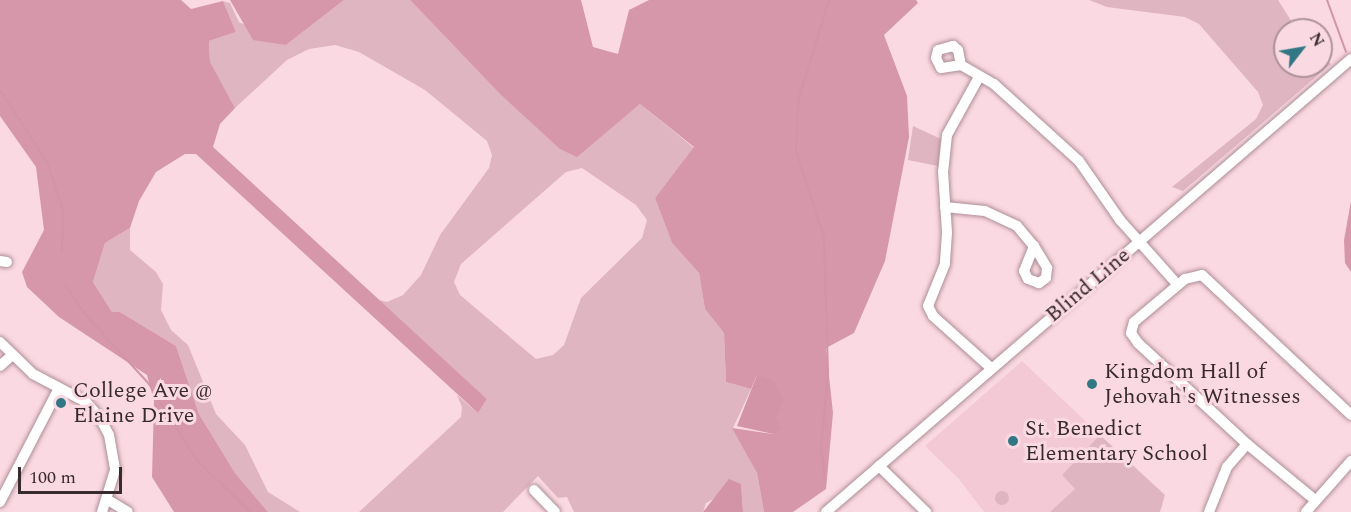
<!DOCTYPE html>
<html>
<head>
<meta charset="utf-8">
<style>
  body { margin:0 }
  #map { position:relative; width:1351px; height:512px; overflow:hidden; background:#fbd9e2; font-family:Spectral,serif }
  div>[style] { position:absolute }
  .built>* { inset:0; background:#f2c9d4 }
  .green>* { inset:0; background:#dfb5c1 }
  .round { border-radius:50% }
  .forest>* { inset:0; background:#d597a9 }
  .water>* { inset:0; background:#d294a6 }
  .stream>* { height:2px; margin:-1px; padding:0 1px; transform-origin:1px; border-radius:1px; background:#d294a6 }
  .roads { filter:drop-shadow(0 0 2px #ae8e97) drop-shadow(0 0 2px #ae8e97) }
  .minor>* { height:10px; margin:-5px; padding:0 5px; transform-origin:5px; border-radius:5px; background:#fff }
  .dots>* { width:16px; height:16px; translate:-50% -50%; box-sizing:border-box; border:3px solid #fbd9e2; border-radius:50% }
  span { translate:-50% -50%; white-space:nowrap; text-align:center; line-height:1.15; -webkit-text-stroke:6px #fbd9e2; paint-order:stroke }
  .street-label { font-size:22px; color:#382b2f }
  .poi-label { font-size:22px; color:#382b2f }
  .left { translate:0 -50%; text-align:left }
  .north { position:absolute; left:1273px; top:18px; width:60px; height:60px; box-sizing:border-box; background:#fbd9e2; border:2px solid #ad939a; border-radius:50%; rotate:59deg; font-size:16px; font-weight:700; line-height:24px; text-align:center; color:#382b2f }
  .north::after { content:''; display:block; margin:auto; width:21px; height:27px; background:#327884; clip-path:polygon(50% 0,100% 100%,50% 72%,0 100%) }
  .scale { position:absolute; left:18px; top:467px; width:104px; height:27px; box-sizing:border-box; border:3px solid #382b2f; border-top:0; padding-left:8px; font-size:18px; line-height:21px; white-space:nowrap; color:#382b2f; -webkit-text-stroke:4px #fbd9e2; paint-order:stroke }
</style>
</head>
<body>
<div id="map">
  <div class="built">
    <i style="clip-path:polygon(1022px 361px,1100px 435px,1062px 475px,1076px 489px,1050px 512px,984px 512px,959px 479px,925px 446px)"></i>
  </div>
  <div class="green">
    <i style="clip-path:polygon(evenodd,344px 0,410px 0,497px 91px,577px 156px,640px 104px,694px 148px,655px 198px,672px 243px,699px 273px,705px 309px,724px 333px,726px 382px,751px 389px,733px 428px,757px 473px,764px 512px,743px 512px,741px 484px,706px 503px,703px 512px,574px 512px,567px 497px,558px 498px,538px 476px,503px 512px,359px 512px,461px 417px,462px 407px,457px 395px,478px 413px,487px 399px,379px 300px,387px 302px,403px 295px,421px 275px,440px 235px,489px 168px,492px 155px,487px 141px,425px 90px,359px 52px,335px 45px,309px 49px,287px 60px,235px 108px,210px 63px,209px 41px,236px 32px,223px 1px,230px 3px,239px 22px,286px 45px,344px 0,582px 168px,636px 205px,647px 220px,642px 238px,581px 298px,564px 345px,553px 355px,536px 359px,460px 295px,454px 282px,461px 264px,566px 172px,582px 168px)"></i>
    <i style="clip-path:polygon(1089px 0,1278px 0,1297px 30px,1285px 30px,1285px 66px,1321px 66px,1321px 54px,1331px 64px,1183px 191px,1172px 187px,1256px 119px,1263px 105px,1258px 92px,1199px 24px,1185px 17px,1107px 7px)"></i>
    <i style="clip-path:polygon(913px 126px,941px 139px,938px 166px,908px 160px)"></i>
    <i style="clip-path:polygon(130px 228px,130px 250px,156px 272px,163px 284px,161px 310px,171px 330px,188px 345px,216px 414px,245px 445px,268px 492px,300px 512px,268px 512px,235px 473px,199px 414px,176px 346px,120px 312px,112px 312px,93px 282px,105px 243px)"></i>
    <i style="clip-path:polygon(1100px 435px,1165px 495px,1160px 512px,1050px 512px,1075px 489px,1062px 475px)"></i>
    <i class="round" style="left:995px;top:491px;width:14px;height:14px"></i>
  </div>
  <div class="forest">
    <i style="clip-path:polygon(0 0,181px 0,191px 9px,223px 1px,236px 32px,209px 41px,210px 62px,235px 108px,220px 124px,213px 147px,487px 399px,478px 413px,196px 154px,185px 154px,156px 172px,139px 201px,130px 228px,105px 243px,93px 282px,112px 312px,120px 312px,176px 346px,199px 414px,235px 473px,268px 512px,174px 512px,152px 477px,154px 401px,147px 375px,59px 317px,27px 287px,22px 272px,44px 230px,36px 167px,0 116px)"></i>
    <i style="clip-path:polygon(230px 0,344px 0,286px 45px,253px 40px)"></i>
    <i style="clip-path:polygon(410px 0,581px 0,593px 47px,618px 54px,629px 10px,649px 0,916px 0,918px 3px,884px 35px,907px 96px,909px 137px,885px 261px,854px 333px,826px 348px,833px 413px,826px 489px,793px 512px,764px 512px,757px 473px,732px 428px,773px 434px,776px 418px,757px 375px,751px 389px,726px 382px,724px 333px,705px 309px,699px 273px,672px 243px,655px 198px,694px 147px,640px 104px,577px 157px,560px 149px,497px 91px)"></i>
    <i style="clip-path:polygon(1351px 201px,1351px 272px,1345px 263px,1344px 240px)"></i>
  </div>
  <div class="water">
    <i style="clip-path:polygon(757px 375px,773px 380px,784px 400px,776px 418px,781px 428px,773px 434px,737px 426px)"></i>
    <i style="clip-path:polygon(729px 479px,741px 484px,743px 512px,703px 512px)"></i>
  </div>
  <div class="stream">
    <i style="left:1327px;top:0;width:55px;rotate:69.9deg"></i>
    <i style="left:0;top:90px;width:86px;rotate:56.9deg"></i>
    <i style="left:47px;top:162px;width:51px;rotate:71.6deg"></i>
    <i style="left:63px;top:210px;width:42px;rotate:91.4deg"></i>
    <i style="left:66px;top:286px;width:32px;rotate:56deg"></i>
    <i style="left:84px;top:313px;width:96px;rotate:47.5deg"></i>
    <i style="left:149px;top:384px;width:87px;rotate:58.1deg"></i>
    <i style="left:195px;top:458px;width:77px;rotate:44.5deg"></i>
    <i style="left:825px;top:480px;width:31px;rotate:-97deg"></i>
    <i style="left:821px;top:449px;width:76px;rotate:-84.7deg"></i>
    <i style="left:828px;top:373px;width:135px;rotate:-91.7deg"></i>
    <i style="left:824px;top:238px;width:91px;rotate:-107.8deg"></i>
    <i style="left:796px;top:151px;width:50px;rotate:-87.7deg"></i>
    <i style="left:798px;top:101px;width:106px;rotate:-72.9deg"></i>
  </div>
  <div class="roads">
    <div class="minor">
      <i style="left:961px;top:65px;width:20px;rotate:171deg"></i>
      <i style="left:941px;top:68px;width:11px;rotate:-117deg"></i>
      <i style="left:936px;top:58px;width:8px;rotate:-76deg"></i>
      <i style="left:938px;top:50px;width:16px;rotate:-15deg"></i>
      <i style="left:953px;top:46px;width:6px;rotate:39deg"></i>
      <i style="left:958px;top:50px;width:15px;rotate:79deg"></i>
      <i style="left:961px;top:65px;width:38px;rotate:30deg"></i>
      <i style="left:994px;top:84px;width:115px;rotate:42.2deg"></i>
      <i style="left:1079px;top:161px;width:72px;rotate:55.2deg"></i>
      <i style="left:1120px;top:220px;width:87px;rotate:48.3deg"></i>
      <i style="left:979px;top:77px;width:66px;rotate:118.9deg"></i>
      <i style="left:947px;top:135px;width:36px;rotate:96deg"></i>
      <i style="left:943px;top:171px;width:62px;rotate:86.3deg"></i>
      <i style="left:947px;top:233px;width:31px;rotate:94deg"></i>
      <i style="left:945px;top:264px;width:45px;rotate:112deg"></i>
      <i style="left:928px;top:306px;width:11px;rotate:63deg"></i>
      <i style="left:933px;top:316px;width:78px;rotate:41.9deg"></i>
      <i style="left:945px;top:207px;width:40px;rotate:5.7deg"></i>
      <i style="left:985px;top:211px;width:35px;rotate:25deg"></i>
      <i style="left:1017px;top:226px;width:26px;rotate:50deg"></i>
      <i style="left:1034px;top:246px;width:26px;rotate:59deg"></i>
      <i style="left:1047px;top:268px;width:10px;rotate:96deg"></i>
      <i style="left:1046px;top:278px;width:9px;rotate:144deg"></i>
      <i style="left:1039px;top:283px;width:12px;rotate:-160deg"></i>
      <i style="left:1028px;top:279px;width:9px;rotate:-117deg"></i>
      <i style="left:1024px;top:271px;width:27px;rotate:-68deg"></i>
      <i style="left:0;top:261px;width:7px;rotate:8deg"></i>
      <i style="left:0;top:342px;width:46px;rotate:44.1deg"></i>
      <i style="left:33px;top:374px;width:60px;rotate:27.8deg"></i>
      <i style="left:86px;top:402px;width:21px;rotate:49deg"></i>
      <i style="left:100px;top:418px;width:19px;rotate:62deg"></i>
      <i style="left:109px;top:435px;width:36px;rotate:80deg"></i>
      <i style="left:115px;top:470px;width:44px;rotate:107.2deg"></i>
      <i style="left:0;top:366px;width:15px;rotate:-42deg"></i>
      <i style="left:879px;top:466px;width:66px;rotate:44.4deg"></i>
      <i style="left:534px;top:490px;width:30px;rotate:46deg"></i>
      <i style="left:108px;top:500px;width:23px;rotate:31deg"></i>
      <i style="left:1315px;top:500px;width:88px;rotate:-140.5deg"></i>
      <i style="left:1247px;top:444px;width:149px;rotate:-137.2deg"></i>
      <i style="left:1138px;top:343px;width:12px;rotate:-125deg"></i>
      <i style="left:1131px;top:333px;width:11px;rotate:-75deg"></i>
      <i style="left:1134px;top:322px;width:67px;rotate:-40.1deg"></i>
      <i style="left:1185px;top:279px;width:17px;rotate:-13deg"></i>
      <i style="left:1202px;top:275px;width:204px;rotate:43.2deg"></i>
      <i style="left:0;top:502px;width:128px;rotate:-62.6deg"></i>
      <i style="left:826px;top:512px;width:693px;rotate:-40.79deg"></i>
      <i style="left:1209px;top:512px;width:48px;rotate:-68.2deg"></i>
      <i style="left:1227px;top:467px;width:30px;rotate:-49deg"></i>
      <i style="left:1306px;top:512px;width:68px;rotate:-48.6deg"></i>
    </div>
  </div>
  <div class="dots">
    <i style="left:1092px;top:384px;background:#327884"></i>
    <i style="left:61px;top:403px;background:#327884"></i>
    <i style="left:1013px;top:441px;background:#327884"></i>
  </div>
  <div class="street-label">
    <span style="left:1088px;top:285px;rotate:-40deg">Blind Line</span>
  </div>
  <div class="poi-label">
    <span class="left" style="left:1104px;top:384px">Kingdom Hall of<br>Jehovah's Witnesses</span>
    <span class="left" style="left:73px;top:403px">College Ave @<br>Elaine Drive</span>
    <span class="left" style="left:1025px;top:441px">St. Benedict<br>Elementary School</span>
  </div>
  <div class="north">N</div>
  <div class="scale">100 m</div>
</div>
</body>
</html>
